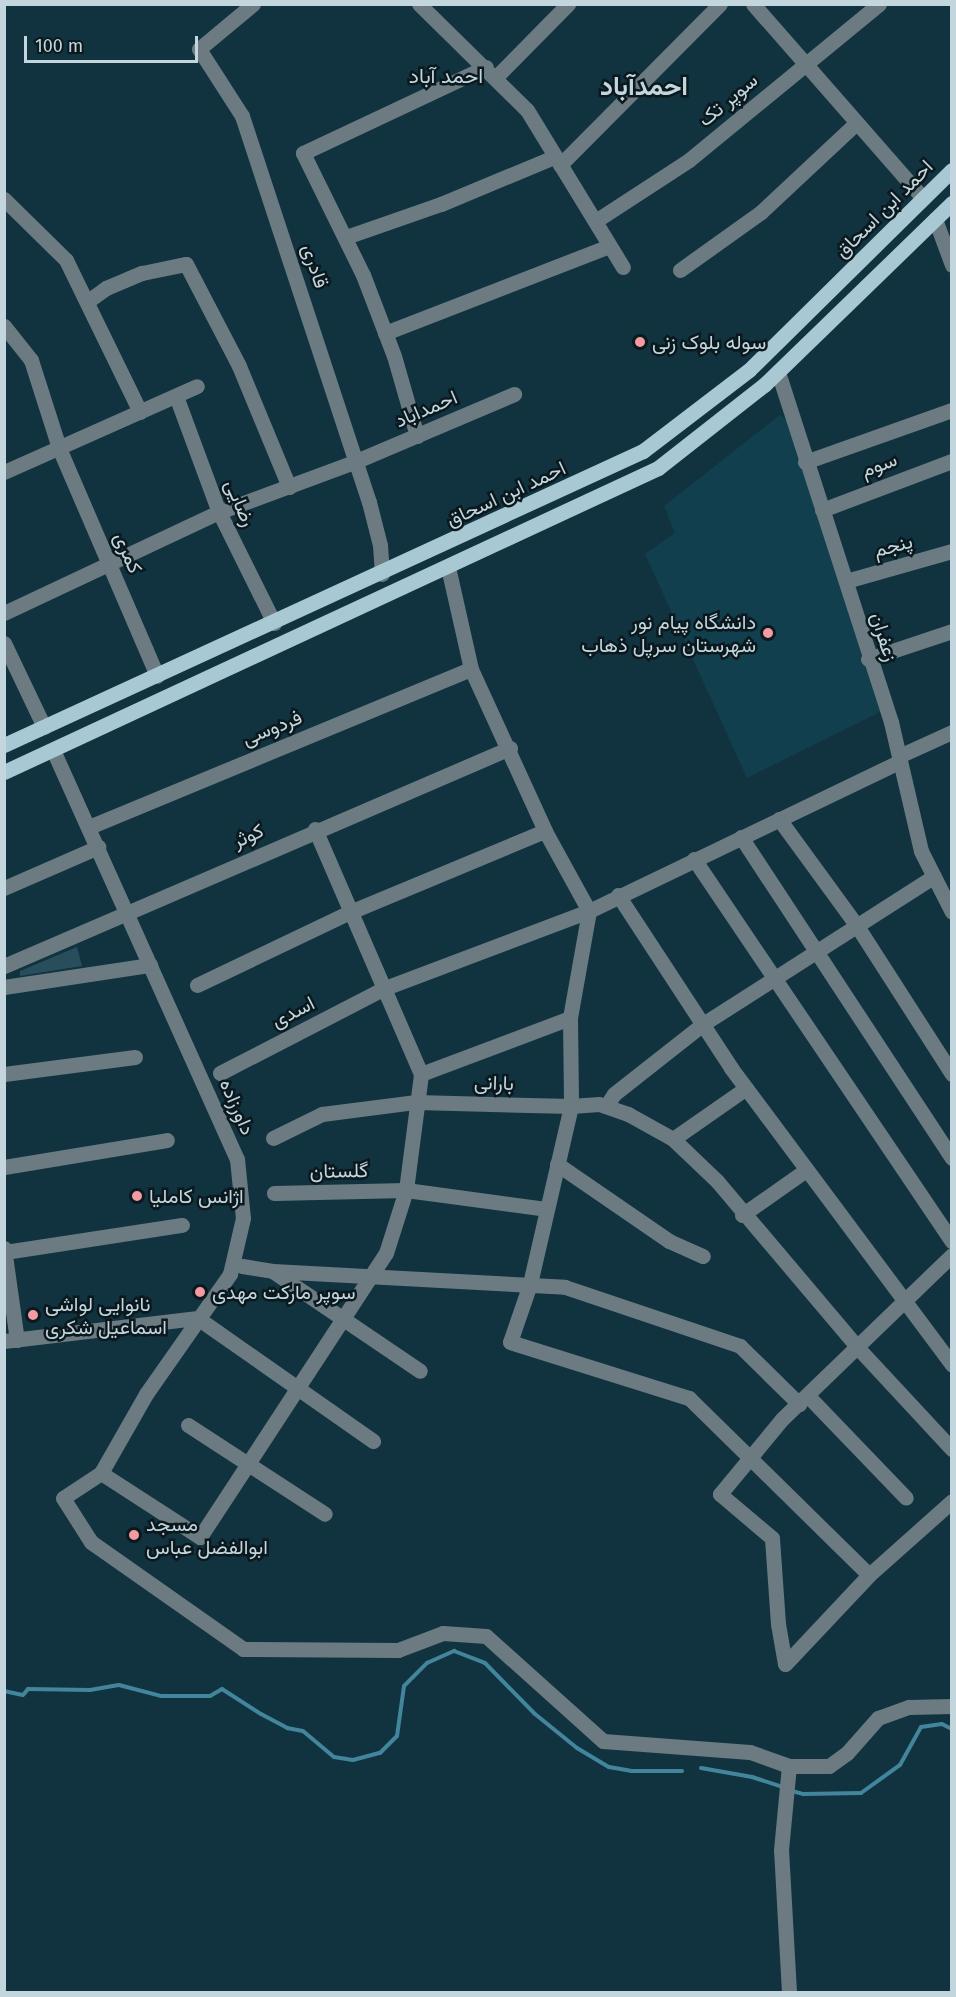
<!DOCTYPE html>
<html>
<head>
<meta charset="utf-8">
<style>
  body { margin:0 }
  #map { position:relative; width:956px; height:1997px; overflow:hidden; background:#11333f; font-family:"Fira Sans",Vazirmatn,sans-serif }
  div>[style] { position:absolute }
  .built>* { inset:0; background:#113f4e }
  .green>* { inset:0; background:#284d5b }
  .stream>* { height:4px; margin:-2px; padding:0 2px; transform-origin:2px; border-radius:2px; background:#42859d }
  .minor>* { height:15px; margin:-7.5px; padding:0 7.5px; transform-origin:7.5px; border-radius:7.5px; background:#6c7b81 }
  .major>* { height:15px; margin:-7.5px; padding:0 7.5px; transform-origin:7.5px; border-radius:7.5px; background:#a8c8d4 }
  .dots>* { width:16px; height:16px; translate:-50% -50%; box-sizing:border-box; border:3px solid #0b191e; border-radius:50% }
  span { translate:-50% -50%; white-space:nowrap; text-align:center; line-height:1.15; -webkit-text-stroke:5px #0b191e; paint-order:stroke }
  .street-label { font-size:20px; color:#c3d6dd }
  .poi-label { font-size:20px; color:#c3d6dd }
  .left { translate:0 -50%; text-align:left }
  .right { translate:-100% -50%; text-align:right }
  .neighbourhood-label { font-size:21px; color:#c3d6dd }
  .district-label { font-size:26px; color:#c3d6dd; font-weight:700 }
  .frame { position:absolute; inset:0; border:6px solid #c3d6dd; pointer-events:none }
  .scale { position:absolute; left:24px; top:36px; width:174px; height:27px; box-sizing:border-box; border:3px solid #c3d6dd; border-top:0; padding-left:8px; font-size:18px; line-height:21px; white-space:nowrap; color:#c3d6dd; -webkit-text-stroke:4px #0b191e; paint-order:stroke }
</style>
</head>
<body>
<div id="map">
  <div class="built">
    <i style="clip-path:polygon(780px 415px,786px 419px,880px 712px,747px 778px,645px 554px,675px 533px,664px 506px)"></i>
  </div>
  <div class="green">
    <i style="clip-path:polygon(77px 947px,82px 966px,20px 976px,20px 971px)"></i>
  </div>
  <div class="stream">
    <i style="left:4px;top:1691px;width:19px;rotate:12deg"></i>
    <i style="left:23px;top:1695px;width:8px;rotate:-50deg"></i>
    <i style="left:28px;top:1689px;width:62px;rotate:0.9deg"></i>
    <i style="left:90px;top:1690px;width:29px;rotate:-10deg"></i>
    <i style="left:119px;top:1685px;width:43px;rotate:14.7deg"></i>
    <i style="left:161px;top:1696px;width:49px"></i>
    <i style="left:210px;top:1696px;width:14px;rotate:-30deg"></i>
    <i style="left:222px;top:1689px;width:46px;rotate:32.7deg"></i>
    <i style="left:261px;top:1714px;width:30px;rotate:28deg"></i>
    <i style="left:287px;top:1728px;width:16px;rotate:11deg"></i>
    <i style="left:303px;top:1731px;width:40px;rotate:40deg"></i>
    <i style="left:334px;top:1757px;width:19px;rotate:9deg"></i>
    <i style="left:353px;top:1760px;width:28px;rotate:-15deg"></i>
    <i style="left:380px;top:1753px;width:24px;rotate:-45deg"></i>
    <i style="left:397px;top:1736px;width:50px;rotate:-82deg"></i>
    <i style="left:404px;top:1686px;width:33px;rotate:-45deg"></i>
    <i style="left:427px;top:1663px;width:30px;rotate:-24deg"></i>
    <i style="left:454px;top:1651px;width:33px;rotate:21deg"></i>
    <i style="left:485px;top:1663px;width:71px;rotate:45.6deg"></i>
    <i style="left:535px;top:1714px;width:54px;rotate:39deg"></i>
    <i style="left:577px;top:1748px;width:37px;rotate:31deg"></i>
    <i style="left:609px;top:1767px;width:22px;rotate:10deg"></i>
    <i style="left:631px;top:1771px;width:51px"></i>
    <i style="left:701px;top:1768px;width:52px;rotate:10deg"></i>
    <i style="left:752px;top:1777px;width:32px;rotate:18deg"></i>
    <i style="left:792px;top:1791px;width:11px;rotate:15deg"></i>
    <i style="left:803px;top:1794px;width:58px;rotate:-1deg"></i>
    <i style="left:861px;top:1793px;width:48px;rotate:-35.7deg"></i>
    <i style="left:900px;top:1765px;width:43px;rotate:-61.1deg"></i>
    <i style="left:921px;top:1727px;width:21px;rotate:-8deg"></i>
    <i style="left:942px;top:1724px;width:11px;rotate:27deg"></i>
  </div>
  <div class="minor">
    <i style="left:253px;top:4px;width:70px;rotate:140.2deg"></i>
    <i style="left:199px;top:49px;width:80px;rotate:57.3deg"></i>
    <i style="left:242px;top:116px;width:406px;rotate:71.8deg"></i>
    <i style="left:369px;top:502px;width:44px;rotate:75.7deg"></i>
    <i style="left:380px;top:545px;width:29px;rotate:86deg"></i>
    <i style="left:419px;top:4px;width:151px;rotate:44.5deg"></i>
    <i style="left:527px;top:110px;width:184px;rotate:58.6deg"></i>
    <i style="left:753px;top:4px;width:258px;rotate:48.8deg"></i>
    <i style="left:496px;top:77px;width:103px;rotate:-45.4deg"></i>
    <i style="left:560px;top:165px;width:227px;rotate:-45.2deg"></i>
    <i style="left:4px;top:199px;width:87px;rotate:44.5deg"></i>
    <i style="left:66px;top:260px;width:169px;rotate:64deg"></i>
    <i style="left:935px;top:219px;width:49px;rotate:69.7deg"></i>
    <i style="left:597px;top:220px;width:110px;rotate:-33.1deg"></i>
    <i style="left:689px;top:160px;width:246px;rotate:-39.4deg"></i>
    <i style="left:346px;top:237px;width:101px;rotate:-19.2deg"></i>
    <i style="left:441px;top:204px;width:122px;rotate:-22.6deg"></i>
    <i style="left:680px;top:270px;width:100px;rotate:-35.6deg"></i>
    <i style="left:761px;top:212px;width:130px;rotate:-43.1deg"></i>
    <i style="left:88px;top:301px;width:22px;rotate:-36deg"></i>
    <i style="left:106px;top:288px;width:39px;rotate:-23deg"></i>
    <i style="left:142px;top:273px;width:45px;rotate:-11.6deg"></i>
    <i style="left:186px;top:264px;width:115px;rotate:62.5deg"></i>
    <i style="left:239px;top:366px;width:131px;rotate:67.5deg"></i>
    <i style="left:4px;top:326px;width:43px;rotate:51.5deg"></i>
    <i style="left:31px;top:360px;width:92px;rotate:72.3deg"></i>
    <i style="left:59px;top:448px;width:248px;rotate:66.7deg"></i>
    <i style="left:385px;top:333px;width:240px;rotate:-21.2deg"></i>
    <i style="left:778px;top:372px;width:368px;rotate:72.1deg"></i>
    <i style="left:891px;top:722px;width:132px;rotate:76.9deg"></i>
    <i style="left:921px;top:851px;width:68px;rotate:63.1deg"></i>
    <i style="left:176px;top:396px;width:124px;rotate:69.7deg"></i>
    <i style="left:219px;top:512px;width:124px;rotate:63.6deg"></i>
    <i style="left:417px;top:436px;width:83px;rotate:-106deg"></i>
    <i style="left:394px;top:356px;width:87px;rotate:-110.9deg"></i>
    <i style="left:363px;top:275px;width:136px;rotate:-116.2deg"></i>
    <i style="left:303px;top:153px;width:202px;rotate:-25.2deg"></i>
    <i style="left:805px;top:462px;width:156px;rotate:-19.5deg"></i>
    <i style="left:4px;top:472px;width:211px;rotate:-24deg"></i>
    <i style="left:822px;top:510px;width:139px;rotate:-20.7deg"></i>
    <i style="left:448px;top:567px;width:105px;rotate:77.3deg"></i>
    <i style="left:471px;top:669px;width:178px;rotate:65.4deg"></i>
    <i style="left:545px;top:831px;width:91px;rotate:61.2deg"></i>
    <i style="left:589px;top:911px;width:109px;rotate:100.1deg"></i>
    <i style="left:570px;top:1018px;width:88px;rotate:89.3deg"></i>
    <i style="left:571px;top:1106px;width:183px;rotate:103deg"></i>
    <i style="left:530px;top:1284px;width:61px;rotate:109deg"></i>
    <i style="left:510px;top:1342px;width:188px;rotate:17.4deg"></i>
    <i style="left:689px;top:1398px;width:252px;rotate:44.5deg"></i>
    <i style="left:869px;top:1575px;width:111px;rotate:-41.7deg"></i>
    <i style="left:846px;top:581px;width:110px;rotate:-15.8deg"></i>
    <i style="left:4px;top:613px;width:238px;rotate:-25.2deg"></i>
    <i style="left:219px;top:512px;width:144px;rotate:-20.3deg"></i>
    <i style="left:354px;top:462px;width:174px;rotate:-23deg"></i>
    <i style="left:4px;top:643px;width:93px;rotate:64.5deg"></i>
    <i style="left:868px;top:659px;width:89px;rotate:-18.4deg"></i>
    <i style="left:53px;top:750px;width:448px;rotate:65.8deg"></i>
    <i style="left:237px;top:1159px;width:59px;rotate:84.2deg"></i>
    <i style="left:243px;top:1218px;width:57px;rotate:103.1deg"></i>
    <i style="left:230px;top:1274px;width:146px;rotate:125deg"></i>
    <i style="left:146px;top:1394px;width:91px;rotate:119.7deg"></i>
    <i style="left:101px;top:1473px;width:45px;rotate:146.7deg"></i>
    <i style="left:63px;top:1498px;width:52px;rotate:57.5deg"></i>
    <i style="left:91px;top:1542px;width:186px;rotate:35.1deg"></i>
    <i style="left:243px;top:1649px;width:155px;rotate:0.4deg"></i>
    <i style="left:398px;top:1650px;width:48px;rotate:-20.7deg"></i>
    <i style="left:443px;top:1633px;width:43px;rotate:4deg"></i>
    <i style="left:486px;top:1636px;width:157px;rotate:41.9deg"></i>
    <i style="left:603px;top:1741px;width:147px;rotate:4.3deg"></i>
    <i style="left:750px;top:1752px;width:41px;rotate:19.7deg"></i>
    <i style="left:789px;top:1766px;width:40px"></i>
    <i style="left:829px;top:1766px;width:22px;rotate:-36deg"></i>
    <i style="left:847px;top:1753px;width:47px;rotate:-48.5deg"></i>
    <i style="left:878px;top:1718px;width:33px;rotate:-20deg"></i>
    <i style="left:909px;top:1707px;width:43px;rotate:-1.3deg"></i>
    <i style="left:899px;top:756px;width:58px;rotate:-24.4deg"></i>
    <i style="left:779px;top:819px;width:132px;rotate:53.9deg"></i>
    <i style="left:857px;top:926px;width:176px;rotate:57.3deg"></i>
    <i style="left:89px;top:827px;width:413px;rotate:-22.5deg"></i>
    <i style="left:741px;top:837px;width:384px;rotate:56.7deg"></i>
    <i style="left:694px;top:859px;width:461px;rotate:56deg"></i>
    <i style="left:4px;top:888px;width:103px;rotate:-23.6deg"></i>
    <i style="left:618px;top:895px;width:207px;rotate:56.8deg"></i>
    <i style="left:731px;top:1068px;width:370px;rotate:53.3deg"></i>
    <i style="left:4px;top:966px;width:551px;rotate:-23.31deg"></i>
    <i style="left:197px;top:985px;width:170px;rotate:-25.5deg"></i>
    <i style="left:350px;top:912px;width:211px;rotate:-22.6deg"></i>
    <i style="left:4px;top:987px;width:148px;rotate:-8.6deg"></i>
    <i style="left:220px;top:1073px;width:186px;rotate:-27.3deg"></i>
    <i style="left:385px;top:988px;width:218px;rotate:-20.7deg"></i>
    <i style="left:589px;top:911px;width:345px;rotate:-25.7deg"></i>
    <i style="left:4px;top:1074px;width:132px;rotate:-7.4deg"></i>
    <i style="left:421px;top:1074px;width:159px;rotate:-20.6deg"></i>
    <i style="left:606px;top:1106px;width:14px;rotate:-56deg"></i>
    <i style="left:614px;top:1094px;width:113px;rotate:-38.2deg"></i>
    <i style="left:703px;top:1024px;width:274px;rotate:-32.6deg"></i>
    <i style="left:273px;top:1138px;width:55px;rotate:-26.1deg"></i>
    <i style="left:322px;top:1114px;width:95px;rotate:-7.3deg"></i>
    <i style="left:416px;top:1102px;width:155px;rotate:1.5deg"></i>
    <i style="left:571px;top:1106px;width:28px;rotate:-4deg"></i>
    <i style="left:599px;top:1104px;width:31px;rotate:19deg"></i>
    <i style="left:628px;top:1114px;width:51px;rotate:29.1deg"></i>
    <i style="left:673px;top:1139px;width:61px;rotate:43.7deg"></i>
    <i style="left:717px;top:1181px;width:219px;rotate:49.8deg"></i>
    <i style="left:858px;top:1348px;width:138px;rotate:47.1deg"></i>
    <i style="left:673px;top:1139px;width:89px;rotate:-34.9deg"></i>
    <i style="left:557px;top:1164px;width:136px;rotate:34.5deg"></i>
    <i style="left:669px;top:1241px;width:37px;rotate:24deg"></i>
    <i style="left:4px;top:1167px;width:165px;rotate:-9.4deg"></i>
    <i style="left:274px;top:1193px;width:132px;rotate:-1.3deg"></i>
    <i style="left:406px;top:1190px;width:141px;rotate:7.7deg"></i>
    <i style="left:742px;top:1215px;width:78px;rotate:-35.1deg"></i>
    <i style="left:4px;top:1248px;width:93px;rotate:82deg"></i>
    <i style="left:5px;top:1252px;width:179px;rotate:-8.7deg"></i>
    <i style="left:242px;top:1266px;width:31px;rotate:9deg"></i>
    <i style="left:273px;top:1271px;width:292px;rotate:3.1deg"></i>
    <i style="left:565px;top:1287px;width:185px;rotate:18.6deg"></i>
    <i style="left:740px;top:1346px;width:83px;rotate:44.5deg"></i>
    <i style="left:274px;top:1272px;width:176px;rotate:34.1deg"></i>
    <i style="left:206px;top:1324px;width:204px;rotate:35deg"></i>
    <i style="left:4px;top:1341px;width:193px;rotate:-6.8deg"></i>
    <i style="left:808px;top:1396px;width:141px;rotate:46.1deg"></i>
    <i style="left:188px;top:1425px;width:163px;rotate:33deg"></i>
    <i style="left:101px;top:1473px;width:118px;rotate:32.9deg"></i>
    <i style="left:200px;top:1537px;width:339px;rotate:-56.8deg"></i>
    <i style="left:386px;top:1253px;width:66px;rotate:-72.4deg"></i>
    <i style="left:406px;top:1190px;width:117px;rotate:-82.6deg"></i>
    <i style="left:421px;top:1074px;width:267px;rotate:-113.4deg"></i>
    <i style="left:869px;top:1575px;width:122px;rotate:133.3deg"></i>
    <i style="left:785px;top:1664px;width:41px;rotate:-99.9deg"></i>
    <i style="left:778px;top:1624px;width:86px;rotate:-94deg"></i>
    <i style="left:772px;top:1538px;width:68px;rotate:-139.8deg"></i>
    <i style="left:720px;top:1494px;width:97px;rotate:-50.4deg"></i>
    <i style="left:782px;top:1419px;width:236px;rotate:-44deg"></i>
    <i style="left:789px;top:1992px;width:142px;rotate:-93.2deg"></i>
    <i style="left:781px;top:1850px;width:84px;rotate:-84.6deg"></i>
  </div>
  <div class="major">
    <i style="left:4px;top:745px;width:703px;rotate:-24.71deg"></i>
    <i style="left:643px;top:451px;width:133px;rotate:-37.4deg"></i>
    <i style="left:749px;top:370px;width:285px;rotate:-44.6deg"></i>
    <i style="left:4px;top:772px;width:721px;rotate:-24.93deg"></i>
    <i style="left:658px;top:468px;width:135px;rotate:-38.1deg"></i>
    <i style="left:764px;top:385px;width:262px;rotate:-44.1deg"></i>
  </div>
  <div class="dots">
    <i style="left:640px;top:342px;background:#f49aa2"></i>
    <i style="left:768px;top:633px;background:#f49aa2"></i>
    <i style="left:137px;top:1196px;background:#f49aa2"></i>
    <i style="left:200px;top:1292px;background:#f49aa2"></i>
    <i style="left:33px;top:1315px;background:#f49aa2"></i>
    <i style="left:134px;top:1535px;background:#f49aa2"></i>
  </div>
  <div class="street-label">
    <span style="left:728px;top:100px;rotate:-40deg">سوپر تک</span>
    <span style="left:884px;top:209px;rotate:-45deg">احمد ابن اسحاق</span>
    <span style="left:315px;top:266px;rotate:72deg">قادری</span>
    <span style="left:426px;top:409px;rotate:-23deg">احمداباد</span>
    <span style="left:879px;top:465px;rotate:-21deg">سوم</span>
    <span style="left:506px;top:494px;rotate:-25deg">احمد ابن اسحاق</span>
    <span style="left:240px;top:503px;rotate:67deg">رضایی</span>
    <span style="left:893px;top:546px;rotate:-15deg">پنجم</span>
    <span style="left:128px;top:553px;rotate:67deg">کمری</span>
    <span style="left:884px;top:637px;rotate:73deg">زعفران</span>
    <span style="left:272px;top:728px;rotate:-22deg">فردوسی</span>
    <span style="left:248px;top:836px;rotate:-24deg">کوثر</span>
    <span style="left:293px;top:1012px;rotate:-27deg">اسدی</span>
    <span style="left:494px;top:1083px;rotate:2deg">بارانی</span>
    <span style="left:237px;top:1107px;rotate:66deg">داورزاده</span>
    <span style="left:339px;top:1171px;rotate:-1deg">گلستان</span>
  </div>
  <div class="poi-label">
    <span class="left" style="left:652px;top:342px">سوله بلوک زنی</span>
    <span class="right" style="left:756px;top:634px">دانشگاه پیام نور<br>شهرستان سرپل ذهاب</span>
    <span class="left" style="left:149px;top:1196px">اژانس کاملیا</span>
    <span class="left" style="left:212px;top:1292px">سوپر مارکت مهدی</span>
    <span class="left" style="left:45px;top:1316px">نانوایی لواشی<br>اسماعیل شکری</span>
    <span class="left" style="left:146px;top:1536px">مسجد<br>ابوالفضل عباس</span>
  </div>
  <div class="neighbourhood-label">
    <span style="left:446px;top:76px">احمد آباد</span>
  </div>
  <div class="district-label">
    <span style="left:644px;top:87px">احمدآباد</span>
  </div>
  <div class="frame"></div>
  <div class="scale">100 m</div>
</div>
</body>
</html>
